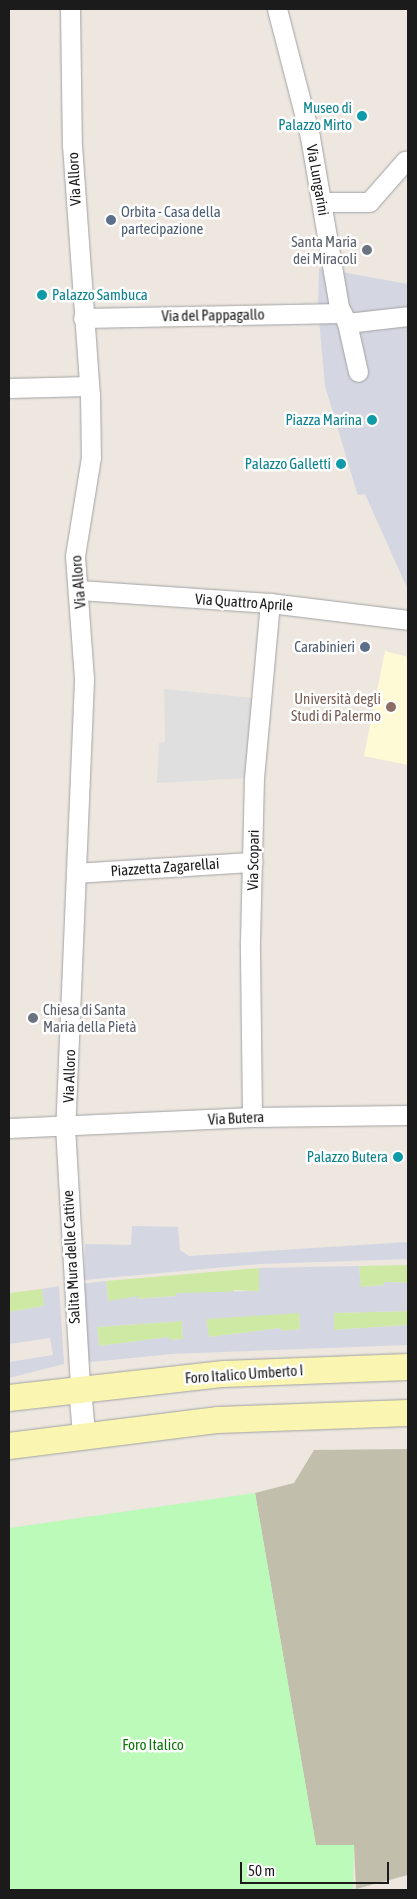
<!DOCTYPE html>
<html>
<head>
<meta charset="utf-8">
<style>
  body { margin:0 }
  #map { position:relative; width:417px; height:1899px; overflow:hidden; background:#ede7e0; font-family:"Asap Condensed",sans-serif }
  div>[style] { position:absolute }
  .education>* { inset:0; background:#fffad6 }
  .construction>* { inset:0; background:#c1bfab }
  .grass>* { inset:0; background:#cee9a3 }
  .park>* { inset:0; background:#bcfab9 }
  .parking>* { inset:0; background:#dfdfdf }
  .plaza>* { inset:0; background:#d4d6e2 }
  .roads { filter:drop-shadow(0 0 1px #a2a2a2) drop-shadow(0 0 1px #a2a2a2) }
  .minor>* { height:19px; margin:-9.5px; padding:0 9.5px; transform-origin:9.5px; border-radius:9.5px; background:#fff }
  .tertiary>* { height:22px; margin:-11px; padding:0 11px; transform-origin:11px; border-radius:11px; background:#fff }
  .secondary>* { height:26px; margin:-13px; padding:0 13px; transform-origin:13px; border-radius:13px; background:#faf5b0 }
  .dots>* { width:14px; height:14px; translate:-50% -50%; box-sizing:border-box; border:2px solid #fff; border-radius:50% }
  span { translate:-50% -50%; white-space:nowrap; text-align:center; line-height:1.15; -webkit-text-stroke:5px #fff; paint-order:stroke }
  .culture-label { font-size:15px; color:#0d838f }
  .right { translate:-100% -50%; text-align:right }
  .left { translate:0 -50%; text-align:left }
  .street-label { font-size:15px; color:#1b1b1b }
  .service-label { font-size:15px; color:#4e5e75 }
  .worship-label { font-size:15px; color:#5b616d }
  .education-label { font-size:15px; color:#785e54 }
  .park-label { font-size:15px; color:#0d7809 }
  .frame { position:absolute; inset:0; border:10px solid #1b1b1b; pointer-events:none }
  .scale { position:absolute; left:240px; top:1862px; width:149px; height:22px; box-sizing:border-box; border:2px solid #1b1b1b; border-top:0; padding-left:6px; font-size:15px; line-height:18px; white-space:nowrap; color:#1b1b1b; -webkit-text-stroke:4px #fff; paint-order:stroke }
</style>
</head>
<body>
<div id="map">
  <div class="education">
    <i style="clip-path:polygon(385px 651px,408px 657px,408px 765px,364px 756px)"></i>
  </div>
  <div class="construction">
    <i style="clip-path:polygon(408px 1449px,408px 1875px,356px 1889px,354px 1845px,316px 1846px,255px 1493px,294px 1483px,314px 1450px)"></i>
  </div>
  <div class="grass">
    <i style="clip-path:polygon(408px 1265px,408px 1283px,384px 1282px,384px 1285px,361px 1287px,359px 1266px)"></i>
    <i style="clip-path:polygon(259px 1268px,259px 1291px,234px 1290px,233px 1292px,176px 1294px,176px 1296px,108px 1301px,106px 1281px)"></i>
    <i style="clip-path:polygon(42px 1289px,44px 1306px,9px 1312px,9px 1293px)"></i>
    <i style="clip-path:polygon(408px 1311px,408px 1325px,334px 1330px,333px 1313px)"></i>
    <i style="clip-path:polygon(299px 1312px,300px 1329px,282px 1331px,281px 1328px,209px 1337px,206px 1319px)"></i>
    <i style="clip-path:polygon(182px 1321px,183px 1339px,169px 1340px,169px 1337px,99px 1346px,97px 1327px)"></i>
  </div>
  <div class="park">
    <i style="clip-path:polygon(255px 1493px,316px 1845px,354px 1845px,353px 1890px,9px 1890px,9px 1528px)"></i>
  </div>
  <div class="parking">
    <i style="clip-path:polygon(164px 689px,253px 698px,248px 778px,157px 783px,159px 743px,165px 742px)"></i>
  </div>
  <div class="plaza">
    <i style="clip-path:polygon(319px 268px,408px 284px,408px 590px,365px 494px,358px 495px,357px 493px,325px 386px,318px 309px)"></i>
    <i style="clip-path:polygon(132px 1226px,178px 1227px,180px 1250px,189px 1256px,408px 1242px,408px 1259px,259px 1264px,84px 1280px,85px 1244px,131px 1245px)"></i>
    <i style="clip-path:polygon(evenodd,359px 1266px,361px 1287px,384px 1285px,384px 1282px,408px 1283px,408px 1311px,334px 1313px,334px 1330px,408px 1325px,408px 1345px,172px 1354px,91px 1362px,87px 1360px,81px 1284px,106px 1281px,108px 1301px,138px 1296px,138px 1299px,176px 1296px,176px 1293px,259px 1291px,259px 1268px,359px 1266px,299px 1313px,300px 1329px,282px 1331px,281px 1328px,209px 1337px,206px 1319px,299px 1313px,359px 1266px,182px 1321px,183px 1339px,170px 1340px,169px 1337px,99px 1346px,97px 1327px,182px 1321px)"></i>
    <i style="clip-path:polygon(59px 1286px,64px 1364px,9px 1378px,9px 1362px,53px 1355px,50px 1338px,9px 1344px,9px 1312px,44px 1306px,42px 1289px)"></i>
  </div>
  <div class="roads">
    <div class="minor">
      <i style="left:70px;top:9px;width:136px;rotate:89.2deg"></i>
      <i style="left:72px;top:145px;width:251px;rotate:85.9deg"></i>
      <i style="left:90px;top:395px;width:62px;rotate:89.1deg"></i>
      <i style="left:91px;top:457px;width:100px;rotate:99.2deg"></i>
      <i style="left:75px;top:556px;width:124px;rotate:85.8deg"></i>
      <i style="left:84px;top:680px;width:446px;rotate:92.4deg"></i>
      <i style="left:65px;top:1126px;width:262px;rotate:86.7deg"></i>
      <i style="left:277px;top:9px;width:132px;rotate:75.5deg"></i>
      <i style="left:310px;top:137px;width:172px;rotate:80.3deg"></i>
      <i style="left:339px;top:307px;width:18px;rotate:63deg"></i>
      <i style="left:347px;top:323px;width:50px;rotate:77.3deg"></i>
      <i style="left:323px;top:202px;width:46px"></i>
      <i style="left:369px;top:202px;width:55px;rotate:-48.7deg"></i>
      <i style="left:405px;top:161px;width:3px"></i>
      <i style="left:83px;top:318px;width:259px;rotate:-1.1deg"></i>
      <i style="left:347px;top:323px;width:61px;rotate:-6.5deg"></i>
      <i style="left:9px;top:388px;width:80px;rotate:-1.4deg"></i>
      <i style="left:79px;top:590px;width:191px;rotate:3.9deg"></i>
      <i style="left:270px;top:603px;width:139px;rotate:7deg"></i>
      <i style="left:76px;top:873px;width:177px;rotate:-3.6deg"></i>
      <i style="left:252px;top:1117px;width:176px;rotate:-90.7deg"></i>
      <i style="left:250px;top:941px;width:163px;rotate:-88.6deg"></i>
      <i style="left:254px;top:778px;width:176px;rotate:-84.8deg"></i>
      <i style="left:9px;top:1128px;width:243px;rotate:-2.6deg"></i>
      <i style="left:252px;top:1117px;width:156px;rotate:-0.7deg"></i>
    </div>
    <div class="tertiary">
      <i style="left:80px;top:1388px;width:46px;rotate:85deg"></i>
    </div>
    <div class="secondary">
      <i style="left:9px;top:1398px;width:216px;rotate:-6.4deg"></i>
      <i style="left:224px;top:1374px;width:184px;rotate:-2.2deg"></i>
      <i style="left:9px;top:1446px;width:211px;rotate:-7.1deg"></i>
      <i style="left:218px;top:1420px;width:190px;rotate:-2.1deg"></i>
    </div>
  </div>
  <div class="dots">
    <i style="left:362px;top:116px;background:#0f9aa8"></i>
    <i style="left:111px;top:220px;background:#5c6f8a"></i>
    <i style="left:367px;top:250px;background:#6b7280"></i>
    <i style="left:42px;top:295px;background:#0f9aa8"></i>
    <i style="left:372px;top:420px;background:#0f9aa8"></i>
    <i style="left:341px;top:464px;background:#0f9aa8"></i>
    <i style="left:365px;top:647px;background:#5c6f8a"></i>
    <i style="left:391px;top:707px;background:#8d6e63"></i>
    <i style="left:33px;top:1018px;background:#6b7280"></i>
    <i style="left:398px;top:1157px;background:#0f9aa8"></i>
  </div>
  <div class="culture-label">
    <span class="right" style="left:352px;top:116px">Museo di<br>Palazzo Mirto</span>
    <span class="left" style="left:52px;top:295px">Palazzo Sambuca</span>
    <span class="right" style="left:362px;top:420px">Piazza Marina</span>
    <span class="right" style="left:331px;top:464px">Palazzo Galletti</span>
    <span class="right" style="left:388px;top:1157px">Palazzo Butera</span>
  </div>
  <div class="street-label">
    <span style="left:74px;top:179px;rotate:-93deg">Via Alloro</span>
    <span style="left:318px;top:180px;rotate:80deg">Via Lungarini</span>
    <span style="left:213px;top:315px;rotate:-1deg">Via del Pappagallo</span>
    <span style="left:78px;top:582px;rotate:-95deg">Via Alloro</span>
    <span style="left:244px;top:602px;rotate:4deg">Via Quattro Aprile</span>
    <span style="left:253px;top:860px;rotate:-89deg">Via Scopari</span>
    <span style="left:165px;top:867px;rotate:-4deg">Piazzetta Zagarellai</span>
    <span style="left:69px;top:1076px;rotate:-88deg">Via Alloro</span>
    <span style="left:236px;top:1118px;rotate:-3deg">Via Butera</span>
    <span style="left:71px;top:1257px;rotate:-93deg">Salita Mura delle Cattive</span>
    <span style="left:244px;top:1374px;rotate:-4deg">Foro Italico Umberto I</span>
  </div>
  <div class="service-label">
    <span class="left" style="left:121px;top:220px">Orbita - Casa della<br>partecipazione</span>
    <span class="right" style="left:355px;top:647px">Carabinieri</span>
  </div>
  <div class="worship-label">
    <span class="right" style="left:357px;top:250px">Santa Maria<br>dei Miracoli</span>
    <span class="left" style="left:43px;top:1018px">Chiesa di Santa<br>Maria della Pietà</span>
  </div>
  <div class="education-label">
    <span class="right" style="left:381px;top:707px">Università degli<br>Studi di Palermo</span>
  </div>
  <div class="park-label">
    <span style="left:153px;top:1745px">Foro Italico</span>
  </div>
  <div class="frame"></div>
  <div class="scale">50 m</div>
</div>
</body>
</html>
